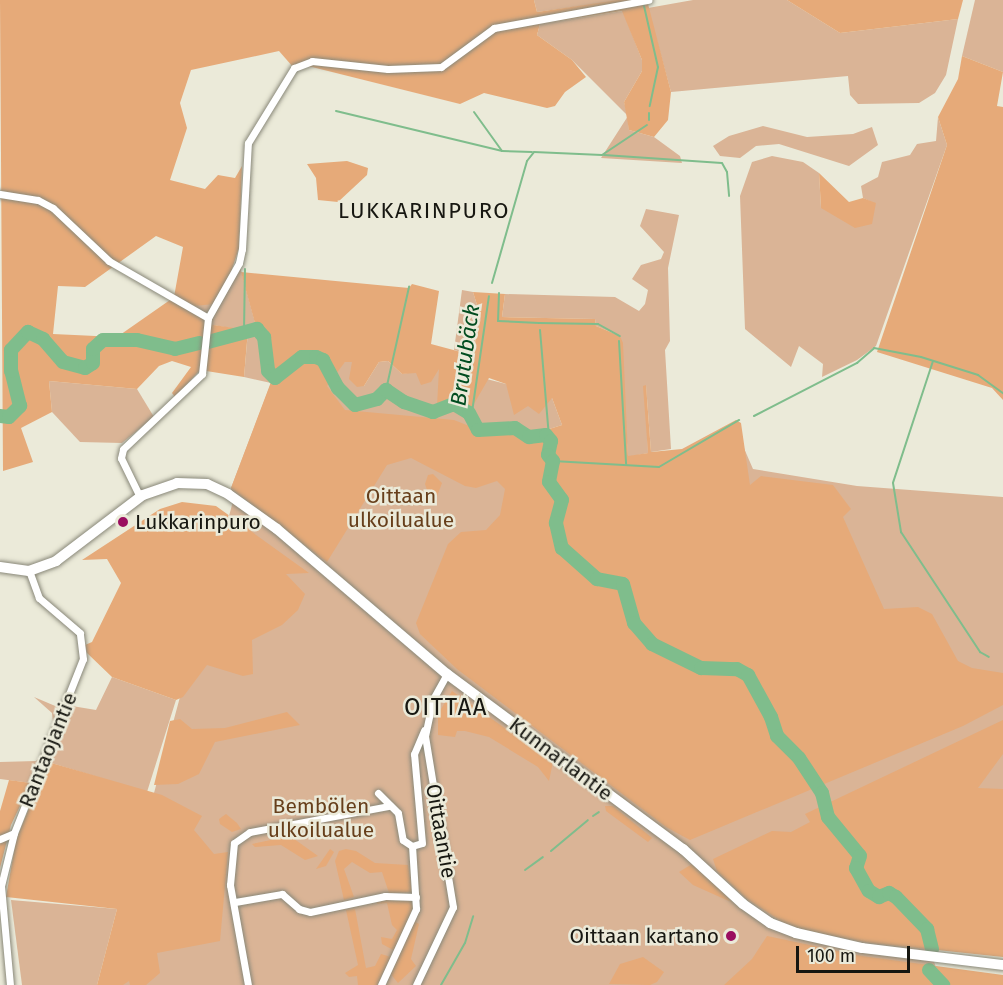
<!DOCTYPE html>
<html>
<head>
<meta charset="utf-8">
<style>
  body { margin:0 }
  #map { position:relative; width:1003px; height:985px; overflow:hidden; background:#ebead9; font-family:"Fira Sans",sans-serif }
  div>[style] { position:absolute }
  .green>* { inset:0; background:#dab496 }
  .forest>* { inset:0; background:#e6aa79 }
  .stream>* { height:2px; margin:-1px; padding:0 1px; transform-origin:1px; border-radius:1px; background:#7fbd8c }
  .river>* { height:14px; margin:-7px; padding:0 7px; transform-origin:7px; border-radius:7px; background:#7fbd8c }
  .roads { filter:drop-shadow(0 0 2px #898879) drop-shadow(0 0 2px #898879) }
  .minor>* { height:7px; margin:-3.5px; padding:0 3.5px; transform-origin:3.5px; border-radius:3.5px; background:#fff }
  .secondary>* { height:10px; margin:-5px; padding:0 5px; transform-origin:5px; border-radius:5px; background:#fff }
  .dots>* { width:16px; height:16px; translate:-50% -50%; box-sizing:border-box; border:3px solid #ebead9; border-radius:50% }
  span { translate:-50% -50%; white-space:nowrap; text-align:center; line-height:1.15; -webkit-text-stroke:5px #ebead9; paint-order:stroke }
  .park-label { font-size:21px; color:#673f1b }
  .poi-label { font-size:21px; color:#171711 }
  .left { translate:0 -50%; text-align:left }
  .right { translate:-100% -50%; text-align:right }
  .street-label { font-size:21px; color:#171711 }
  .neighbourhood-label { font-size:22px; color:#171711; letter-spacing:1.5px }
  .water-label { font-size:22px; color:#004c1f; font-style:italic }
  .quarter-label { font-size:24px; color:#171711; letter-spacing:1.5px }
  .scale { position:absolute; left:796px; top:946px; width:114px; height:27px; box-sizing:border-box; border:3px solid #171711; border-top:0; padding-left:8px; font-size:18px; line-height:21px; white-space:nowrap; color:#171711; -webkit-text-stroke:4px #ebead9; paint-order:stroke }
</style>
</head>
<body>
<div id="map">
  <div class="green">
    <i style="clip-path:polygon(534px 0,618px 0,618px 1px,537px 12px)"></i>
    <i style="clip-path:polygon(693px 0,787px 0,840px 33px,958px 19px,946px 75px,935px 93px,919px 103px,858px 104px,850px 95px,848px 76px,671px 92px,648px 8px)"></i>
    <i style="clip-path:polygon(975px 0,1003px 0,1003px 72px,962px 56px)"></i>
    <i style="clip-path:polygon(623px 11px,642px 60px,642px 71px,624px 102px,628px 116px,629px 130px,654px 137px,680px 156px,682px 163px,601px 158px,628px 116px,572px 60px,537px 35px,540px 24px)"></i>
    <i style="clip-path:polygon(938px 117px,947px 145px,876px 346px,857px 360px,822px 377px,823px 364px,799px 346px,791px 367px,745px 329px,740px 196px,752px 162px,772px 156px,803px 162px,819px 173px,821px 208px,876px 204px,863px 198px,861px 186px,878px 177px,882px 162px,910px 155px,917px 144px,936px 141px)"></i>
    <i style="clip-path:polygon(763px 126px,807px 137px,853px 134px,872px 127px,878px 145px,849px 166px,779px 144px,756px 146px,740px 158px,720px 156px,713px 146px,729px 136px)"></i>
    <i style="clip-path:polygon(646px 209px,679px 215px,668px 268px,670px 341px,665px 350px,671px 449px,651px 452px,646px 385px,648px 453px,628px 457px,620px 336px,596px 326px,595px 319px,502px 317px,505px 294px,615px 297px,639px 311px,645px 304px,648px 290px,632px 279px,641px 265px,661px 259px,664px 252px,640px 226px)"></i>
    <i style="clip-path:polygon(239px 263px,271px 382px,345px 362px,353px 362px,364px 386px,379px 362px,388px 361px,402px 374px,440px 367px,506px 384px,528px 405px,552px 398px,562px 425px,543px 431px,550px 455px,748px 478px,743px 446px,753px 469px,857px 486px,1003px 497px,1003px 954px,929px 947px,942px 985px,102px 985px,232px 505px,231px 488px,271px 383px,244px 377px,248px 331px,207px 324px,204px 318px,170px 300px,174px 297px,194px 306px)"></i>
    <i style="clip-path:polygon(462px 290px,473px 292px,481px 318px,472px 355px,454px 350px)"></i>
    <i style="clip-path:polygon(49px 381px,137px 389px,154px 417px,122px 443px,80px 442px,52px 412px)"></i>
    <i style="clip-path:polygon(112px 677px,176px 700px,147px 792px,48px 762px,67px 711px,72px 706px,96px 710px)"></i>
    <i style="clip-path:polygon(34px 697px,60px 708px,51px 741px,31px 783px,0 779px,0 762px,36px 761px,43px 753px,53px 723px,52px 713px)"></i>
    <i style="clip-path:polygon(11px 900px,117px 909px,97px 985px,22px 985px)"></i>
  </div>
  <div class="forest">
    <i style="clip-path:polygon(0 0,534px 0,537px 12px,618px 0,647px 0,671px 92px,668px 120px,654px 137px,629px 130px,624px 102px,642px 71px,642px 60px,622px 11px,540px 24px,537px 35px,572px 60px,586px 77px,565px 92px,555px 106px,547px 108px,484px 93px,460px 104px,312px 67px,293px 67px,279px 51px,191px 70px,180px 103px,187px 128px,170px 180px,205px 189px,218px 175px,235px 178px,242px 166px,239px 248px,229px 278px,214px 304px,194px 306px,174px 297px,183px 247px,156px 236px,85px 287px,58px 286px,53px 334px,117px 337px,170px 300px,204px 318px,207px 324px,248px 330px,244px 377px,200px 370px,175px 397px,172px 393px,191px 367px,172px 361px,159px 366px,137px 389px,49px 381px,52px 412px,21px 428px,33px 462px,3px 471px)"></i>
    <i style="clip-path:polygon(787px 0,963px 0,958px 19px,840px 33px)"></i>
    <i style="clip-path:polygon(962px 56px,1003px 72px,997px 106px,1003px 107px,1003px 400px,992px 388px,877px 352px,947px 145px,938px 117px,958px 79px)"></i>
    <i style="clip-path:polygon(347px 161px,368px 168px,367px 175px,338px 202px,318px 200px,316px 178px,307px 164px)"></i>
    <i style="clip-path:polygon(819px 173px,849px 202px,863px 198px,876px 203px,872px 224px,855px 228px,821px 208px)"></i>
    <i style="clip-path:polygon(evenodd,241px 272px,409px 288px,412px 284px,439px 291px,431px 344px,472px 355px,481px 318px,473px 292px,505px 294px,502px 317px,595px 319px,596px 326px,620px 336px,623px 343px,628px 456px,648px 453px,643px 386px,646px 385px,651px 452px,682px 449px,736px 420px,741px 423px,750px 485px,761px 476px,833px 485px,851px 509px,843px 517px,884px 609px,918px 607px,932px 614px,958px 661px,972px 668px,1003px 673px,1003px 705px,963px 726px,690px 840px,666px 827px,457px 669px,420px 634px,416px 623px,448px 544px,461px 532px,486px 530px,500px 515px,505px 489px,497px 481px,476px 488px,465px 486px,411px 458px,387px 465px,327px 562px,231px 488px,271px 382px,241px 272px,388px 361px,402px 374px,416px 373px,421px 385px,431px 382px,439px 369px,437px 406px,471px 409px,489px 378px,506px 384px,514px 415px,528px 406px,539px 414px,552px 398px,562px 425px,543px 431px,536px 441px,526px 443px,524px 433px,515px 428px,482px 431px,454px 420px,345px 410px,327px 386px,345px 362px,352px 362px,349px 379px,357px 387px,364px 386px,379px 362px,388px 361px)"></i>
    <i style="clip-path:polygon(433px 474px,442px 483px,436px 499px,429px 496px,425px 484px,428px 475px)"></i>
    <i style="clip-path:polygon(182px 502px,216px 506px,309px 573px,286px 574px,305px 594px,298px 610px,282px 625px,252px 640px,253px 674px,243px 676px,207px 665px,183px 697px,176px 700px,112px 677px,87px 653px,85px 645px,92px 642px,121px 583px,107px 559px,82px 560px,160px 509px)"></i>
    <i style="clip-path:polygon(452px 691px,553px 762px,549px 781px,538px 767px,489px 737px,465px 731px,457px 731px,455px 737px,438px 735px,438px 714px)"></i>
    <i style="clip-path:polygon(287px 712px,300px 725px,215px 742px,199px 774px,178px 784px,154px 785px,170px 721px,180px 719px,192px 729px,225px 728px)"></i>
    <i style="clip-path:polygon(1003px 720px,1003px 754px,978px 788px,1003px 789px,1003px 957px,871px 943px,793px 929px,747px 899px,717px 871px,713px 859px,772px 831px,791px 832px,810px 822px,805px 814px)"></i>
    <i style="clip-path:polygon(48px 762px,162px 795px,202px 816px,194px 830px,214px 854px,228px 852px,220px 941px,157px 953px,160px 973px,146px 985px,130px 985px,129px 981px,123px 985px,97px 985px,117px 909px,6px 897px,16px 840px)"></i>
    <i style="clip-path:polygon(9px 780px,31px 783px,11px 825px,0 868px,0 811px)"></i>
    <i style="clip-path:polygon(605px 806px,613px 806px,652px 838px,648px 842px,606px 811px)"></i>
    <i style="clip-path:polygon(226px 814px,237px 823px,241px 829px,232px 832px,220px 824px,219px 819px)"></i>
    <i style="clip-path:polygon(290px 836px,318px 856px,305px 860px,281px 845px,255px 847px,252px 844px)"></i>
    <i style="clip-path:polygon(330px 849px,334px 852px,326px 866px,316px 869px)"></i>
    <i style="clip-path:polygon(346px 849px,356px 851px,375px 863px,408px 865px,412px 892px,389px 893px,382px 872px,370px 873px,352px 862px,344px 869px,354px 897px,344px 900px,335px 861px,339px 851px)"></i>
    <i style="clip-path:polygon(692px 864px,725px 892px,731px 902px,693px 885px,679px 872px)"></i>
    <i style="clip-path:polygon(407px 897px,413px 900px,413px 907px,395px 951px,382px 944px,381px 937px,392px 939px,397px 930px,392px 925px,387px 903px,377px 904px,376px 900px)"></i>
    <i style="clip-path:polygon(355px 909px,366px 968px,375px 966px,381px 954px,391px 957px,377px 985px,358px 985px,357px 976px,349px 977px,345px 973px,358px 965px,346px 910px)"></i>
    <i style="clip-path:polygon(414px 921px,419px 924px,411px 959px,416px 966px,398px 983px,390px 973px)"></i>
    <i style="clip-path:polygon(767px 936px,862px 956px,1003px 975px,1003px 985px,724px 985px,752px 959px)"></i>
    <i style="clip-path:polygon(643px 957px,664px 972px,657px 982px,650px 985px,609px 984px,620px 964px)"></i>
  </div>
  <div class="stream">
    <i style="left:644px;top:6px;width:63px;rotate:77.1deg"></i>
    <i style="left:658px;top:67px;width:40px;rotate:102deg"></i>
    <i style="left:336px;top:111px;width:171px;rotate:13.5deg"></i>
    <i style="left:474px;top:112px;width:48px;rotate:54.3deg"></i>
    <i style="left:502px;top:151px;width:30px;rotate:2deg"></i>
    <i style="left:649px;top:113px;width:7px;rotate:90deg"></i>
    <i style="left:604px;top:155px;width:118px;rotate:3.9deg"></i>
    <i style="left:722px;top:163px;width:10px;rotate:61deg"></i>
    <i style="left:727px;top:172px;width:24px;rotate:85deg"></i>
    <i style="left:492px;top:283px;width:127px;rotate:-74deg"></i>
    <i style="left:527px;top:161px;width:11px;rotate:-52deg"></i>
    <i style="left:534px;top:152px;width:68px;rotate:2.5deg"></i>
    <i style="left:602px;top:155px;width:54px;rotate:-33.7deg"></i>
    <i style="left:499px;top:293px;width:28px;rotate:92deg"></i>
    <i style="left:498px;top:321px;width:41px;rotate:2.8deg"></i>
    <i style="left:539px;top:323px;width:59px;rotate:1deg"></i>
    <i style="left:598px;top:324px;width:25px;rotate:29deg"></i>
    <i style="left:540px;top:330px;width:108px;rotate:85.2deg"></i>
    <i style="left:244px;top:331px;width:62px;rotate:-89.1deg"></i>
    <i style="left:619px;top:341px;width:123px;rotate:86.7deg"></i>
    <i style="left:933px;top:361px;width:128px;rotate:108.2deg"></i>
    <i style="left:893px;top:483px;width:50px;rotate:80.7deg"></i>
    <i style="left:901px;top:532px;width:144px;rotate:56.6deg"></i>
    <i style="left:980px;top:652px;width:10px;rotate:29deg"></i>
    <i style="left:386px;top:390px;width:106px;rotate:-77.4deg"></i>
    <i style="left:754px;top:416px;width:116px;rotate:-27.2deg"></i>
    <i style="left:857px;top:363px;width:23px;rotate:-41deg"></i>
    <i style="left:874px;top:348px;width:48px;rotate:10.8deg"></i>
    <i style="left:921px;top:357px;width:60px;rotate:17.5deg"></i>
    <i style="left:978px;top:375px;width:31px;rotate:36deg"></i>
    <i style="left:471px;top:419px;width:124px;rotate:-81.7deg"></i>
    <i style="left:553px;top:461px;width:106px;rotate:3.2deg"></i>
    <i style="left:659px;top:467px;width:93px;rotate:-30.4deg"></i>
    <i style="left:593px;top:816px;width:7px;rotate:-34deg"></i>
    <i style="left:551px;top:851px;width:48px;rotate:-40deg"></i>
    <i style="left:525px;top:870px;width:22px;rotate:-36deg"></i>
    <i style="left:441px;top:985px;width:48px;rotate:-60.3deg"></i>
    <i style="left:465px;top:943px;width:28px;rotate:-73deg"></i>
  </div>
  <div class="river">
    <i style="left:208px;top:342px;width:51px;rotate:-14.9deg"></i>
    <i style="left:257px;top:329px;width:11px;rotate:49deg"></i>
    <i style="left:264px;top:337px;width:34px;rotate:83deg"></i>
    <i style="left:268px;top:371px;width:10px;rotate:45deg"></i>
    <i style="left:275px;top:378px;width:34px;rotate:-38deg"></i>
    <i style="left:302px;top:357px;width:14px"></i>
    <i style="left:316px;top:357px;width:8px;rotate:23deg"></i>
    <i style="left:323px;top:360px;width:32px;rotate:62deg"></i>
    <i style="left:338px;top:388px;width:24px;rotate:45deg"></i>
    <i style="left:355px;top:405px;width:23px;rotate:-15deg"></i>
    <i style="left:377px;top:399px;width:13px;rotate:-45deg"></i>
    <i style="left:386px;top:390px;width:22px;rotate:34deg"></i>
    <i style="left:404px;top:402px;width:31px;rotate:19deg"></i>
    <i style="left:433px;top:412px;width:22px;rotate:-21deg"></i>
    <i style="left:454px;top:404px;width:17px;rotate:31deg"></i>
    <i style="left:469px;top:413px;width:19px;rotate:62deg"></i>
    <i style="left:478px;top:430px;width:37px;rotate:-3deg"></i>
    <i style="left:515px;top:428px;width:17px;rotate:33deg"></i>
    <i style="left:529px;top:437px;width:17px;rotate:-7deg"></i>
    <i style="left:546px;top:435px;width:8px;rotate:50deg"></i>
    <i style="left:551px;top:441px;width:14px;rotate:102deg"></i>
    <i style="left:548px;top:455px;width:8px;rotate:50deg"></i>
    <i style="left:553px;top:461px;width:21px;rotate:101deg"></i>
    <i style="left:549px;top:482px;width:22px;rotate:54deg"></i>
    <i style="left:562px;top:500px;width:24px;rotate:105deg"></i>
    <i style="left:556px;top:523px;width:26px;rotate:77deg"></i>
    <i style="left:562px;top:548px;width:47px;rotate:41.5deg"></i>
    <i style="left:597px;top:579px;width:26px;rotate:11deg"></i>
    <i style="left:623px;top:584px;width:41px;rotate:74.2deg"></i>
    <i style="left:634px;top:623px;width:28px;rotate:49deg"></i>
    <i style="left:652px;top:644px;width:55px;rotate:26.1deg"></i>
    <i style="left:701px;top:668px;width:36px;rotate:2deg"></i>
    <i style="left:737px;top:669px;width:13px;rotate:29deg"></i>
    <i style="left:748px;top:675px;width:48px;rotate:61.3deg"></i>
    <i style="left:771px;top:717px;width:20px;rotate:72deg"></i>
    <i style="left:777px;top:736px;width:31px;rotate:45deg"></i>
    <i style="left:799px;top:758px;width:42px;rotate:56.7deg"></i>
    <i style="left:822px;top:793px;width:25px;rotate:76deg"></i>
    <i style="left:828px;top:817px;width:50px;rotate:50.6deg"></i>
    <i style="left:860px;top:856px;width:13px;rotate:108deg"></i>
    <i style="left:856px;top:868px;width:26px;rotate:61deg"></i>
    <i style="left:869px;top:891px;width:12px;rotate:31deg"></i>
    <i style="left:879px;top:897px;width:11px;rotate:-22deg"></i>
    <i style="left:889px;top:893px;width:8px;rotate:30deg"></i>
    <i style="left:896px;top:897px;width:45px;rotate:45.9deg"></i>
    <i style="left:927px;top:929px;width:21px;rotate:76deg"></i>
    <i style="left:0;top:416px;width:9px;rotate:6deg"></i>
    <i style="left:9px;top:417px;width:16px;rotate:-45deg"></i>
    <i style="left:20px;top:406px;width:36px;rotate:-104deg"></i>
    <i style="left:11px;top:371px;width:21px;rotate:-90deg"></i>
    <i style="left:11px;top:350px;width:25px;rotate:-47deg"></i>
    <i style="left:28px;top:332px;width:17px;rotate:25deg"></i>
    <i style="left:43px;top:339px;width:30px;rotate:49deg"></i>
    <i style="left:63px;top:362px;width:23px;rotate:15deg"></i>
    <i style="left:85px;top:368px;width:9px;rotate:-32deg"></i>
    <i style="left:93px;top:363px;width:14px;rotate:-90deg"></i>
    <i style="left:93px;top:349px;width:13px;rotate:-42deg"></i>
    <i style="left:103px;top:340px;width:34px"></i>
    <i style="left:137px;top:340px;width:39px;rotate:13deg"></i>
    <i style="left:175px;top:349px;width:25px;rotate:-14deg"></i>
    <i style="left:929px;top:970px;width:21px;rotate:47deg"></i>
  </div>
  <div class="roads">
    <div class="minor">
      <i style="left:0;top:194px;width:38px;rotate:9deg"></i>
      <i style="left:38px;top:200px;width:17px;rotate:28deg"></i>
      <i style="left:53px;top:208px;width:77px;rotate:43.4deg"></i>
      <i style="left:109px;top:261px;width:114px;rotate:29.9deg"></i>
      <i style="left:140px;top:497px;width:43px;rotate:-116deg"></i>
      <i style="left:121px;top:458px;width:9px;rotate:-77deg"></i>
      <i style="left:123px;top:449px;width:109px;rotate:-43.5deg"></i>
      <i style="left:202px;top:374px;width:56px;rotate:-83.9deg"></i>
      <i style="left:208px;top:318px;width:63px;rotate:-60.6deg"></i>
      <i style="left:239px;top:263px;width:14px;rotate:-78deg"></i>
      <i style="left:242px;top:249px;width:106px;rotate:-86.8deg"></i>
      <i style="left:248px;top:143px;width:88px;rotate:-58.5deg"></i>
      <i style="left:294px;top:68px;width:19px;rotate:-21deg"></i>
      <i style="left:312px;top:61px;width:76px;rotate:6deg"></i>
      <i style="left:388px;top:69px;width:53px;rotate:-2.2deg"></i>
      <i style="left:441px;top:67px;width:66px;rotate:-36.3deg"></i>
      <i style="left:494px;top:28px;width:157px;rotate:-10.3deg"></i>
      <i style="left:378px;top:793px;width:28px;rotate:45deg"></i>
      <i style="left:398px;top:813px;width:27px;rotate:80deg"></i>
      <i style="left:403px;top:840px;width:11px;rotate:34deg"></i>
      <i style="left:412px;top:846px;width:10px;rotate:-17deg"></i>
      <i style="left:422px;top:843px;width:89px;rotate:-95.1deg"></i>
      <i style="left:414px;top:754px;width:26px;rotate:-67deg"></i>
      <i style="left:0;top:839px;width:15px;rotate:-23deg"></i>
      <i style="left:235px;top:902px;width:48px;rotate:-9.7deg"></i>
      <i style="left:282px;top:894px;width:23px;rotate:41deg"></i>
      <i style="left:299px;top:909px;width:11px;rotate:15deg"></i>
      <i style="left:310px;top:912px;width:77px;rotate:-12deg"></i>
      <i style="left:385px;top:896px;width:31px;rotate:2deg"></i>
      <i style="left:10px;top:985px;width:99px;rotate:-95.2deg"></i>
      <i style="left:1px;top:886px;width:55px;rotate:-76.2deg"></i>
      <i style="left:14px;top:833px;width:187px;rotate:-68.4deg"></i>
      <i style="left:83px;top:659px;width:26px;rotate:-97deg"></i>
      <i style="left:80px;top:633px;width:54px;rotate:-139.5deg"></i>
      <i style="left:39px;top:598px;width:29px;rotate:-110deg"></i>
      <i style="left:248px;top:985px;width:102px;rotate:-100.2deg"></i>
      <i style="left:230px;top:885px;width:42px;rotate:-84.6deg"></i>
      <i style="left:234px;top:843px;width:19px;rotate:-35deg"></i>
      <i style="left:250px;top:832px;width:141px;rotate:-10.6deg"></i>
      <i style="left:381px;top:985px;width:84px;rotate:-65.3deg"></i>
      <i style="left:416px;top:909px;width:63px;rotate:-93.6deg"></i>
      <i style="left:416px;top:985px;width:86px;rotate:-64.6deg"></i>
      <i style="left:453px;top:907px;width:173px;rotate:-99.3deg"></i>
      <i style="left:425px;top:736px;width:38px;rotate:-78deg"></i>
      <i style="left:433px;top:699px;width:29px;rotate:-61deg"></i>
    </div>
    <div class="secondary">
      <i style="left:0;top:567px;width:29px;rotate:8deg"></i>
      <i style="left:29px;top:571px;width:29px;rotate:-20deg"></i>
      <i style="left:56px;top:561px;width:109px;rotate:-37.2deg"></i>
      <i style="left:143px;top:495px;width:36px;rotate:-19deg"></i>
      <i style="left:177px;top:483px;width:30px;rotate:2deg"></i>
      <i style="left:207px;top:484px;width:23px;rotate:25deg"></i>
      <i style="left:228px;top:494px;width:60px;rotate:35.5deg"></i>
      <i style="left:277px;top:529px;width:223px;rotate:40.5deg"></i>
      <i style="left:447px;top:674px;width:294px;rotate:36.6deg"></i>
      <i style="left:683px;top:849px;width:81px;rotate:42.5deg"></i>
      <i style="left:743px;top:904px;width:33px;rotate:35deg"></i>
      <i style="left:770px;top:923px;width:28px;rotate:21deg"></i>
      <i style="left:796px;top:933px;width:68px;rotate:12.8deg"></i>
      <i style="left:862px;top:948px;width:142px;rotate:6.9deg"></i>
    </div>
  </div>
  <div class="dots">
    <i style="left:123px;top:522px;background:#9a0e60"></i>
    <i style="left:731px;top:936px;background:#9a0e60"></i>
  </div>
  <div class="park-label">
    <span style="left:401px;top:508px">Oittaan<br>ulkoilualue</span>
    <span style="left:321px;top:818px">Bembölen<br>ulkoilualue</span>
  </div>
  <div class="poi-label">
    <span class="left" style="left:135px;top:522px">Lukkarinpuro</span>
    <span class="right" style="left:719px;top:936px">Oittaan kartano</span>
  </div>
  <div class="street-label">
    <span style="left:48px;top:750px;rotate:-68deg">Rantaojantie</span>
    <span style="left:561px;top:759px;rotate:37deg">Kunnarlantie</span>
    <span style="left:441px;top:831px;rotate:80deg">Oittaantie</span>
  </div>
  <div class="neighbourhood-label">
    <span style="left:424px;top:211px">LUKKARINPURO</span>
  </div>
  <div class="water-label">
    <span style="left:465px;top:355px;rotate:-82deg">Brutubäck</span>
  </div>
  <div class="quarter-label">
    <span style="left:446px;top:708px">OITTAA</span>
  </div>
  <div class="scale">100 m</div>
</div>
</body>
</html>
